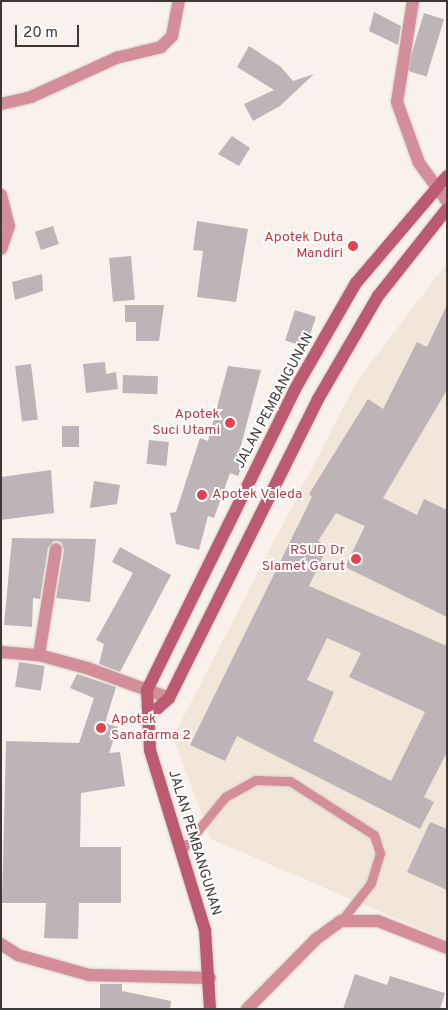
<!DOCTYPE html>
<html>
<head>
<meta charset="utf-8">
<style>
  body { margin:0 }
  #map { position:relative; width:448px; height:1010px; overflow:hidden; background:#f9f2ec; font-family:Overpass,sans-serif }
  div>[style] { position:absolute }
  .built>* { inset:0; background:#f2e5da }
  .building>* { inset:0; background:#bdb4b7; transform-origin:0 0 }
  .roads { filter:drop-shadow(0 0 1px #d3cdc8) drop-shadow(0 0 1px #d3cdc8) }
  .lane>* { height:9px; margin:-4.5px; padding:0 4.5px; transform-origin:4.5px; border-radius:4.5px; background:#d38e9a }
  .street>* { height:12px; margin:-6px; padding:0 6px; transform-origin:6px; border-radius:6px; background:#d38e9a }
  .secondary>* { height:12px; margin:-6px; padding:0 6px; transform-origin:6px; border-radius:6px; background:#bc5a6f }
  .dots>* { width:14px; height:14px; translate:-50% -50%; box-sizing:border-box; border:2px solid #fff; border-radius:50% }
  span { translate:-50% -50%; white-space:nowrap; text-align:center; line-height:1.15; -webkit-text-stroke:4px #fff; paint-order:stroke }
  .health-label { font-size:14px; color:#be3a42 }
  .right { translate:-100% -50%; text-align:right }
  .left { translate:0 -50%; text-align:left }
  .street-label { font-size:14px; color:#3b3836 }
  .frame { position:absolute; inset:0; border:2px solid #3b3836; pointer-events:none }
  .scale { position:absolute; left:15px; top:25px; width:64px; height:22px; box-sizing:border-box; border:2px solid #3b3836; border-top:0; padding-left:6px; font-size:15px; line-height:18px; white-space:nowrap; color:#3b3836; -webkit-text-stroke:4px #fff; paint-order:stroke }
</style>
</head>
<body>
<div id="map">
  <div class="built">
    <i style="clip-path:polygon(447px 263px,447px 940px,211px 839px,173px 737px,357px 381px)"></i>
  </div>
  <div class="building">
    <i style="clip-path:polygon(374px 12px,401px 26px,398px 45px,369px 31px)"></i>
    <i style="left:424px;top:13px;width:21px;height:60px;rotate:17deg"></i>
    <i style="clip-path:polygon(249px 46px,281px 67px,293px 81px,314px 74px,280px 106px,253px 121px,244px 104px,274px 90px,237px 67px)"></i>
    <i style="clip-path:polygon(232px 136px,250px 148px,239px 166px,218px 154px)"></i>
    <i style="clip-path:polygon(197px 221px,248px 229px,236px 302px,197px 297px,203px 251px,193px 250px)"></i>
    <i style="left:53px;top:226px;width:19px;height:19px;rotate:72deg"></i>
    <i style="left:131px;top:256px;width:44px;height:22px;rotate:85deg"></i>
    <i style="clip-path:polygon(42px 274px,43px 291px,15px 300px,12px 282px)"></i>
    <i style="clip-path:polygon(125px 305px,164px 305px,159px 341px,136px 341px,136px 322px,125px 322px)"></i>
    <i style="clip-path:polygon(evenodd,447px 305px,447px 390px,383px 498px,417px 515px,424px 499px,447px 510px,447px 617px,345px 567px,365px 526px,336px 513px,318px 541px,328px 546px,309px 586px,447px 646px,447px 752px,424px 797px,434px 802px,420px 829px,237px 736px,225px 761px,190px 745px,312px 497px,309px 494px,368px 399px,383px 409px,417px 342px,427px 347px,447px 305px,327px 638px,361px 653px,349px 677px,425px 712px,391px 781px,313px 741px,334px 692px,307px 680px,327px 638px)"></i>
    <i style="left:295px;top:310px;width:22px;height:32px;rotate:18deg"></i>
    <i style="clip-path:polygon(105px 362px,106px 374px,116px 372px,118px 389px,86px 393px,83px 364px)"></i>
    <i style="left:31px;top:364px;width:56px;height:16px;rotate:83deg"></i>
    <i style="clip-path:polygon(228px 366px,261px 370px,239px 453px,246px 456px,238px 476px,230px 473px,214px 518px,208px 516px,199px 550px,176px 544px,170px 513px,176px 512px,200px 438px,208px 441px)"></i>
    <i style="left:123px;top:375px;width:35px;height:18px;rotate:2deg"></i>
    <i style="left:62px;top:426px;width:17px;height:21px"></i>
    <i style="left:149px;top:440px;width:20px;height:24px;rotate:6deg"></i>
    <i style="clip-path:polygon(51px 470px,54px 513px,1px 520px,1px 477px)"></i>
    <i style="clip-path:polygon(94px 481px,120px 485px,117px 504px,90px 508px)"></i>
    <i style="clip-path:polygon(12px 538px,96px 539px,90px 602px,56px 598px,64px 550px,61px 542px,54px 541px,48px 548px,40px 599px,33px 598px,32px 627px,4px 625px)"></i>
    <i style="clip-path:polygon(120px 547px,171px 575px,120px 672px,99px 664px,104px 644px,96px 640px,133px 573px,112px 562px)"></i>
    <i style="left:19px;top:662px;width:26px;height:25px;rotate:9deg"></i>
    <i style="clip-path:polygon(77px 674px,116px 687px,105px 723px,118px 727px,109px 753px,120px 752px,125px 786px,81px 793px,80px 847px,121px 847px,121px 903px,79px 903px,78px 939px,44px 938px,46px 903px,2px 903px,6px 741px,79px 743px,94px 698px,70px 688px)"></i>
    <i style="clip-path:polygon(430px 822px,447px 829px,447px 890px,407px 872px)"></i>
    <i style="clip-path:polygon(355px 974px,387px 985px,390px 976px,445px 993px,440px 1009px,343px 1009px)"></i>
    <i style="clip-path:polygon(100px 984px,122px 984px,122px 991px,171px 1001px,170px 1009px,100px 1009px)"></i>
  </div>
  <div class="roads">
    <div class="lane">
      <i style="left:181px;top:851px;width:70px;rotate:-50.8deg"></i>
      <i style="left:225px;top:797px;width:35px;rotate:-29deg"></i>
      <i style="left:256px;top:780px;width:34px;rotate:2deg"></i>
      <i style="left:290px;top:781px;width:100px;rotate:32.7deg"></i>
      <i style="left:374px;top:835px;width:19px;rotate:72deg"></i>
      <i style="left:380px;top:853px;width:31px;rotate:107deg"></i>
      <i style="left:371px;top:883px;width:48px;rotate:128.3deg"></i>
    </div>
    <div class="street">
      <i style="left:413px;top:1px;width:102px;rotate:99deg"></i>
      <i style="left:397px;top:102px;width:65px;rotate:70.2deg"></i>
      <i style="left:419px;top:163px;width:47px;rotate:53.6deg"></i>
      <i style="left:1px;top:104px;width:31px;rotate:-13deg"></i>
      <i style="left:31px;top:97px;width:94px;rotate:-24.6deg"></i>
      <i style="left:116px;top:58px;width:46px;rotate:-13.7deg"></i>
      <i style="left:161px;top:47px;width:16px;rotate:-45deg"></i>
      <i style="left:172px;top:36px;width:36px;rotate:-79deg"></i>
      <i style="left:1px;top:195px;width:32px;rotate:76deg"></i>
      <i style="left:9px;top:226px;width:24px;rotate:109deg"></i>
      <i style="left:1px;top:652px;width:38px;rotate:5deg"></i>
      <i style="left:39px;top:655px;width:50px;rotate:15.2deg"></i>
      <i style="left:87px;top:668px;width:87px;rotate:20.1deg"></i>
      <i style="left:39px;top:655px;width:107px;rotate:-80.9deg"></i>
      <i style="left:1px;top:944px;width:20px;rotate:33deg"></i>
      <i style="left:18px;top:955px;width:74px;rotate:15.7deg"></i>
      <i style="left:89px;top:975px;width:121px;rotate:1.4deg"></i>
      <i style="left:247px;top:1009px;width:98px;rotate:-45.4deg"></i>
      <i style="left:316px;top:939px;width:31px;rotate:-36deg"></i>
      <i style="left:341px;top:921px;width:37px"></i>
      <i style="left:378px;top:921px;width:74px;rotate:21.4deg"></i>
    </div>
    <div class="secondary">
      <i style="left:149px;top:716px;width:27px;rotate:-42deg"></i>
      <i style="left:169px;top:698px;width:334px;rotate:-63.5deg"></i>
      <i style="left:318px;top:399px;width:119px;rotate:-59.8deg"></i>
      <i style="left:378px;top:296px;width:111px;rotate:-51.6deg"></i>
      <i style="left:210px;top:1009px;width:79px;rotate:-93.6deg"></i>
      <i style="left:205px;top:930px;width:188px;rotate:-107deg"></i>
      <i style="left:150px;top:750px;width:60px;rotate:-92.9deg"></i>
      <i style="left:147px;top:690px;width:335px;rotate:-63.8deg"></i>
      <i style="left:295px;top:389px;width:122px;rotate:-60.1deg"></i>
      <i style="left:356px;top:283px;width:140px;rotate:-49.6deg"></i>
    </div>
  </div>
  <div class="dots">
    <i style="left:353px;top:246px;background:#e0444e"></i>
    <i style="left:230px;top:423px;background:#e0444e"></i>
    <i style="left:202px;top:495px;background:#e0444e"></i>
    <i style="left:356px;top:559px;background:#e0444e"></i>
    <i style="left:101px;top:728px;background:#e0444e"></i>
  </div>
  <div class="health-label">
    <span class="right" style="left:343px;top:246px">Apotek Duta<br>Mandiri</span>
    <span class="right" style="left:220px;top:423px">Apotek<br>Suci Utami</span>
    <span class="left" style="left:212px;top:495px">Apotek Valeda</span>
    <span class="right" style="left:345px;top:559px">RSUD Dr<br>Slamet Garut</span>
    <span class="left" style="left:111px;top:728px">Apotek<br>Sanafarma 2</span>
  </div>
  <div class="street-label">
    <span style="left:275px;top:401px;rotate:-62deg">JALAN PEMBANGUNAN</span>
    <span style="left:194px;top:843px;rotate:73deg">JALAN PEMBANGUNAN</span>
  </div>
  <div class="frame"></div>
  <div class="scale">20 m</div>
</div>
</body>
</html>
